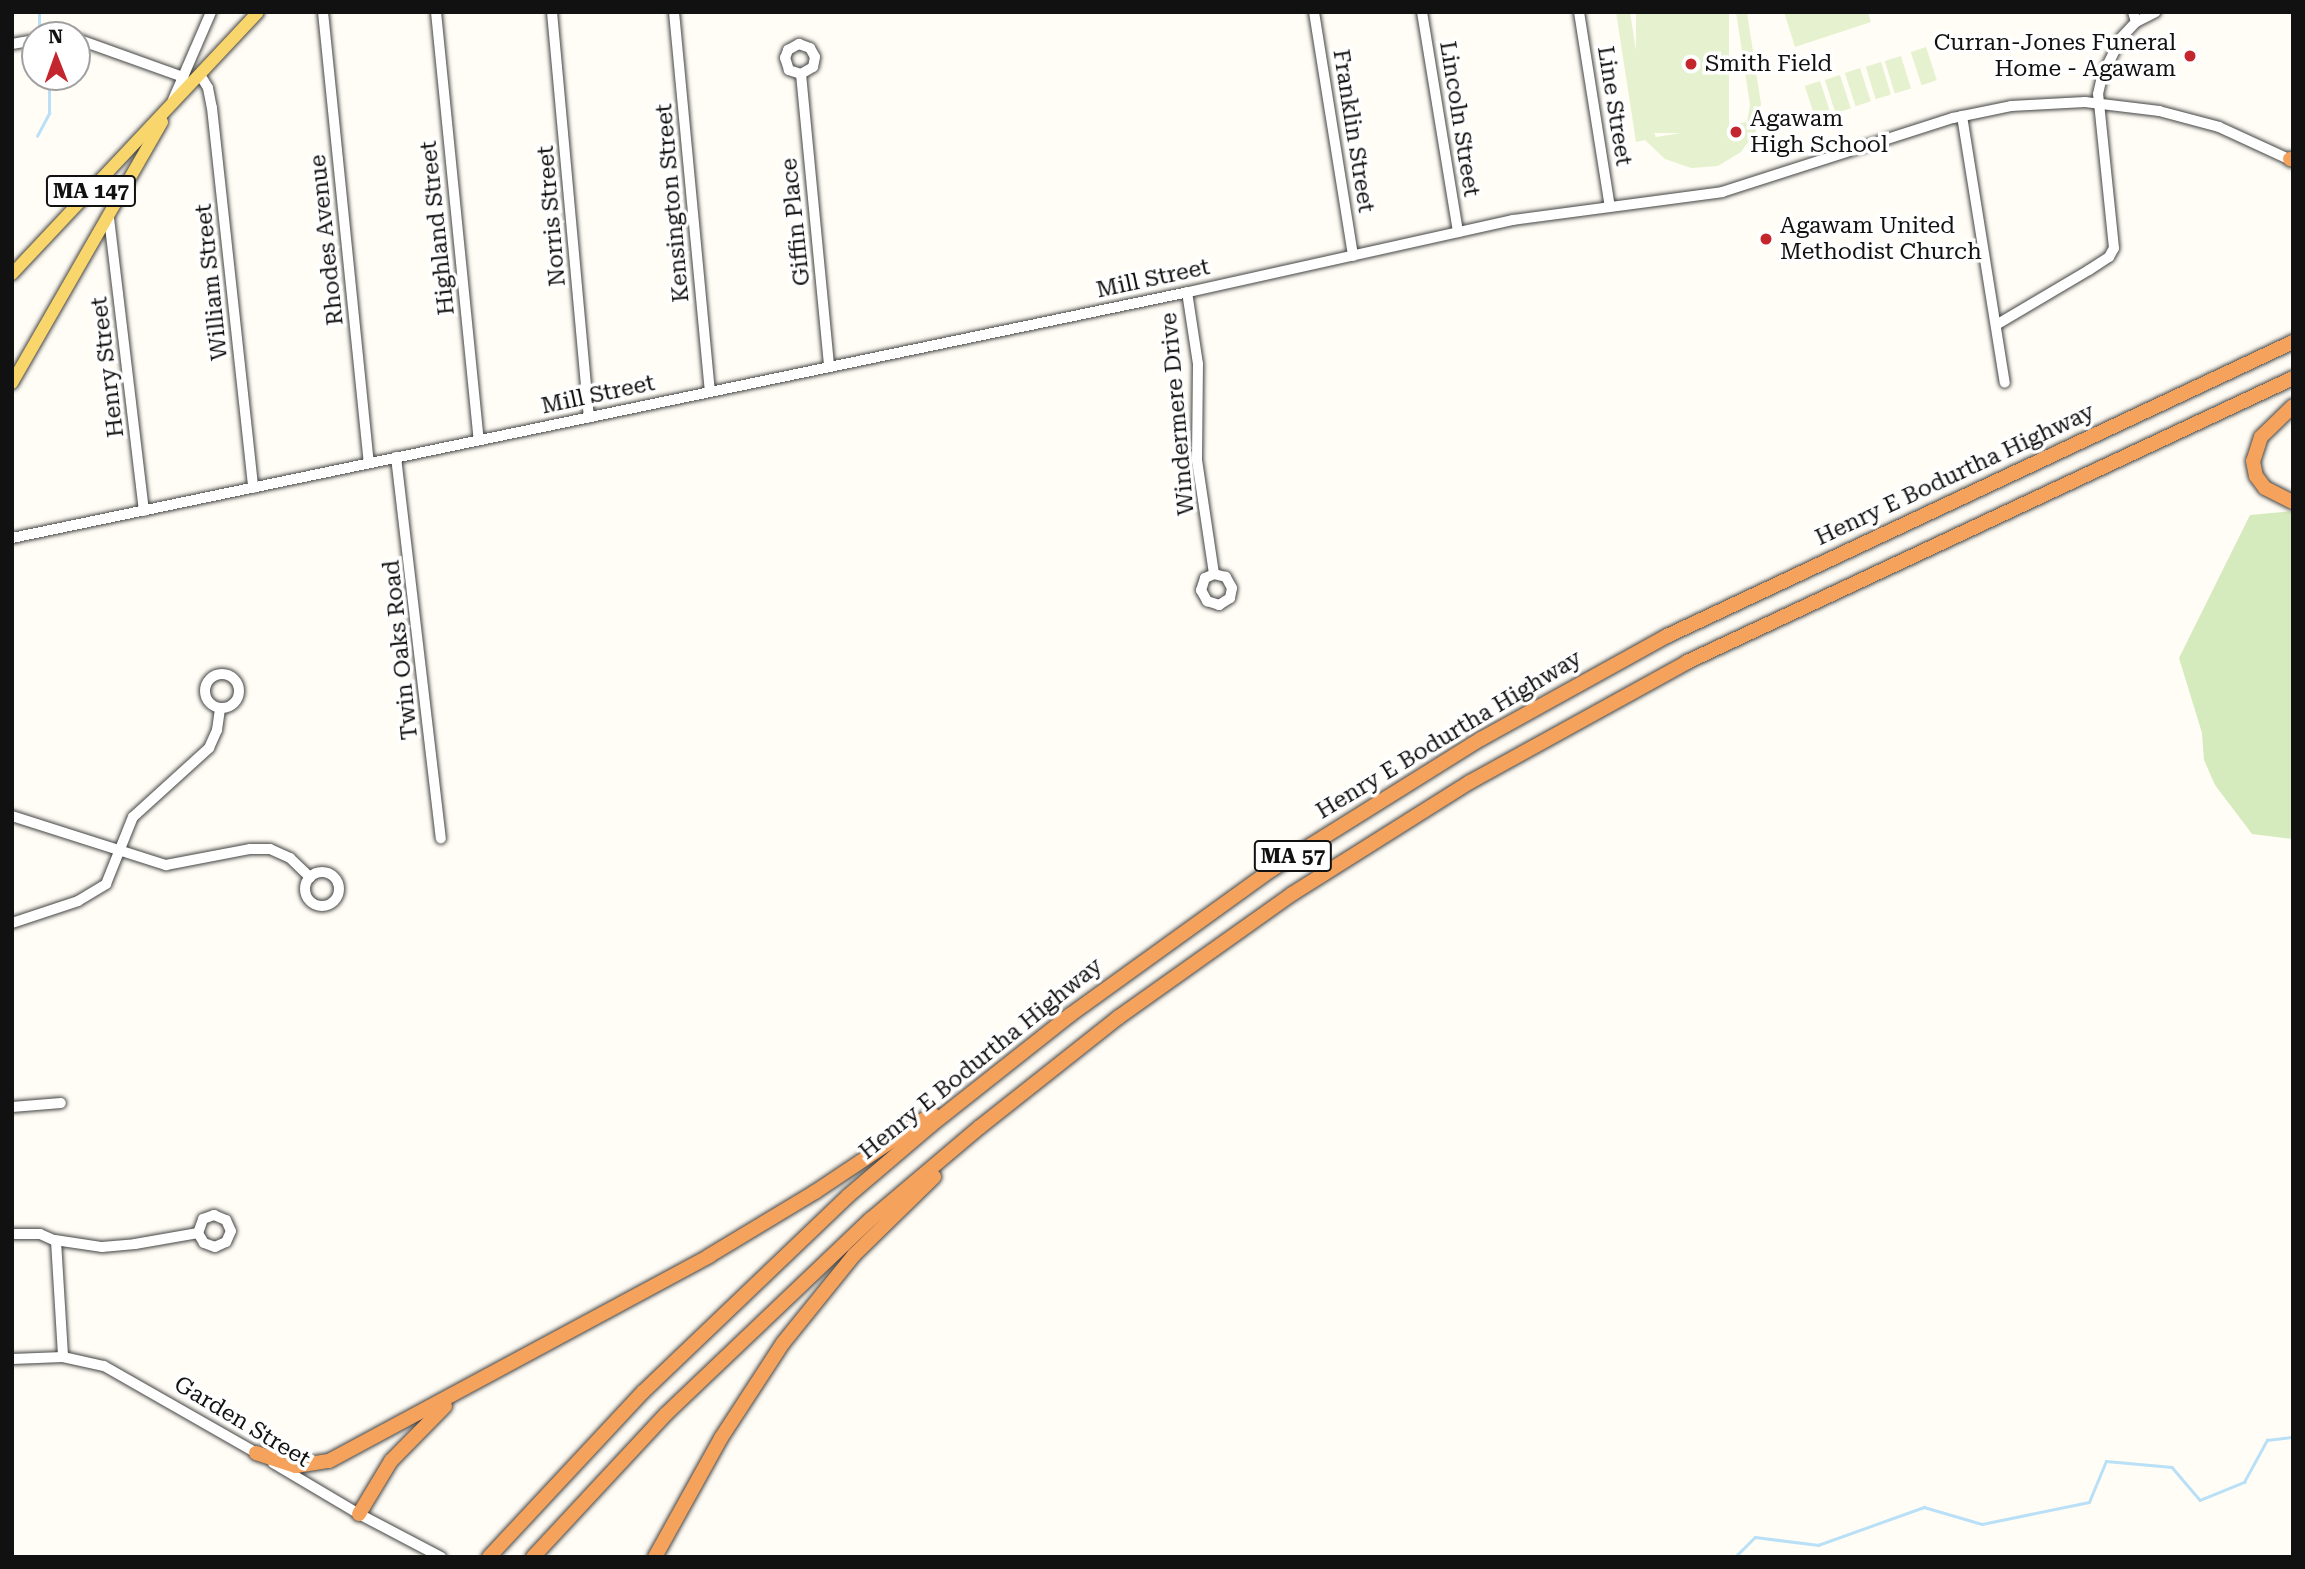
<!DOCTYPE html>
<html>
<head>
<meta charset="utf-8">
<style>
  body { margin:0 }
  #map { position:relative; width:2305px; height:1569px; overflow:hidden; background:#fffdf5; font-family:"Roboto Serif",serif }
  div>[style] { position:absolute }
  .green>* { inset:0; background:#d5ebbd }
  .pitch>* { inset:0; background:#e6f2cf; transform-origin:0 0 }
  .stream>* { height:2.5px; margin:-1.25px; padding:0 1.25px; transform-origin:1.25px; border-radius:1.25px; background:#b9e0f7 }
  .roads { filter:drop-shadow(0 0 2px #444) drop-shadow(0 0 2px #444) }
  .minor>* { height:10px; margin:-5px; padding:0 5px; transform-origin:5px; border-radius:5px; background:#fff }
  .minor>.ring { margin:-5px; padding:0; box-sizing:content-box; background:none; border:10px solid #fff; border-radius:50% }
  .major>* { height:12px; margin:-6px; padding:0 6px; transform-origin:6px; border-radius:6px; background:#f9d66b }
  .highway>* { height:14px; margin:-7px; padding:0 7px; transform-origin:7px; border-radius:7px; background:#f5a25d }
  .dots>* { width:19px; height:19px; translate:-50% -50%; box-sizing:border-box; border:4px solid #fff; border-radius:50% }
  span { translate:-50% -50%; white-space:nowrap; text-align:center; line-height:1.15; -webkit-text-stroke:7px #fff; paint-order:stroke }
  .shield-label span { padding:2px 5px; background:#fff; border:2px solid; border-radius:5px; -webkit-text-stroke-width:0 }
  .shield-label { font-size:21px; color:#111; font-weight:700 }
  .poi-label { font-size:23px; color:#111 }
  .right { translate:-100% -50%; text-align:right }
  .left { translate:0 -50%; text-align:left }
  .street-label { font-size:23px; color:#111 }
  .frame { position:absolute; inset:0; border:14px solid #111; pointer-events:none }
  .north { position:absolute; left:21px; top:21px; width:70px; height:70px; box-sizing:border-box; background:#fff; border:2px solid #a0a0a0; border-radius:50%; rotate:359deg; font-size:19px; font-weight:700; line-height:28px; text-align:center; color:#111 }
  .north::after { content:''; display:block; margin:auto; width:24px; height:32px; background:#c4262e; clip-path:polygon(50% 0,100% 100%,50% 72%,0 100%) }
</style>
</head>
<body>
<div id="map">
  <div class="green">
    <i style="clip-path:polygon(2293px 511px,2293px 839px,2252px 834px,2215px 785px,2204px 760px,2202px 733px,2179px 658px,2250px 515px)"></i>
  </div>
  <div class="pitch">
    <i style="clip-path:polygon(1616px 12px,1630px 12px,1646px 114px,1656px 137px,1747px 122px,1750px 105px,1736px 12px,1747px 12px,1761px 104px,1756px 131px,1741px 152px,1718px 166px,1691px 168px,1665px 159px,1645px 140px,1636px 142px)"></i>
    <i style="left:1636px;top:12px;width:93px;height:121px"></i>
    <i style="clip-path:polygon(1784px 12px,1868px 12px,1871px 22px,1795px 47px)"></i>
    <i style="left:1926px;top:47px;width:35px;height:16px;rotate:72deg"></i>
    <i style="left:1901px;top:56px;width:34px;height:17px;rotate:73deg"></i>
    <i style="left:1881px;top:62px;width:34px;height:16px;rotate:73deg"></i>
    <i style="left:1860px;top:68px;width:35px;height:16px;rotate:72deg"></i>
    <i style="left:1840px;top:75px;width:35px;height:16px;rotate:72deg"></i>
    <i style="left:1820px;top:81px;width:35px;height:16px;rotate:72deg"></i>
  </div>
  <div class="stream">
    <i style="left:39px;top:27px;width:15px;rotate:-90deg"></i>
    <i style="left:37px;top:136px;width:26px;rotate:-62deg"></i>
    <i style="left:49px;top:113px;width:36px;rotate:-90deg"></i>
    <i style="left:1735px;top:1557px;width:28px;rotate:-45deg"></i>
    <i style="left:1755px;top:1537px;width:64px;rotate:7.2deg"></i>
    <i style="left:1818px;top:1545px;width:113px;rotate:-19.7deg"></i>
    <i style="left:1924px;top:1507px;width:60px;rotate:16.3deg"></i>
    <i style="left:1982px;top:1524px;width:109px;rotate:-11.6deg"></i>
    <i style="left:2089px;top:1502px;width:44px;rotate:-67.5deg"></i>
    <i style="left:2106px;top:1461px;width:66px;rotate:5.2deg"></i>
    <i style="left:2172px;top:1467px;width:43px;rotate:49.7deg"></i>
    <i style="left:2200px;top:1500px;width:48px;rotate:-22.2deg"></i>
    <i style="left:2244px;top:1482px;width:48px;rotate:-61.3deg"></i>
    <i style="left:2267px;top:1440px;width:26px;rotate:-7deg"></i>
  </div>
  <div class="roads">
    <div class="minor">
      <i style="left:323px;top:12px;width:453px;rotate:84.2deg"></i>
      <i style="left:436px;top:12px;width:430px;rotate:84.3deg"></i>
      <i style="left:552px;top:12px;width:407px;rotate:84.8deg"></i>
      <i style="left:674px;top:12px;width:381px;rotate:84.6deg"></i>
      <i style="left:1314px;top:12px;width:247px;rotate:80.9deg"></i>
      <i style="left:1422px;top:12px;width:223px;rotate:80.7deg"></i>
      <i style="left:1579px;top:12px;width:197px;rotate:81deg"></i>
      <i style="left:2133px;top:12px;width:10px;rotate:73deg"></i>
      <i style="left:77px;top:39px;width:113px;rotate:19.7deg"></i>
      <i style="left:12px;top:44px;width:23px;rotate:-10deg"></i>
      <i style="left:801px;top:74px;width:13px;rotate:-162deg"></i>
      <i style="left:789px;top:70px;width:13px;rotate:-108deg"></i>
      <i style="left:785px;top:58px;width:9px;rotate:-69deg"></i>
      <i style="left:788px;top:50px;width:13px;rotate:-29deg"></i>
      <i style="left:799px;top:44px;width:12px;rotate:20deg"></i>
      <i style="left:810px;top:48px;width:10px;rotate:61deg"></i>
      <i style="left:815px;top:57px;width:10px;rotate:101deg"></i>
      <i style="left:813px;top:67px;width:14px;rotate:150deg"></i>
      <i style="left:801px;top:74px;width:293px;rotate:84.5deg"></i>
      <i style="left:200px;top:75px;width:15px;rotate:58deg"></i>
      <i style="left:208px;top:88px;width:20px;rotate:79deg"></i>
      <i style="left:212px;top:108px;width:382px;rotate:83.8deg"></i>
      <i style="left:173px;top:100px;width:96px;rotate:-66.6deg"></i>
      <i style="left:1962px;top:116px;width:270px;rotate:80.9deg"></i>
      <i style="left:109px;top:218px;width:295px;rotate:83.2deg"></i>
      <i style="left:1187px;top:292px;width:73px;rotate:81.3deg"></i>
      <i style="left:1198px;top:364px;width:96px;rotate:90.6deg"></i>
      <i style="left:1197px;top:460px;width:115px;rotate:81.5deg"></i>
      <i style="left:1214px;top:574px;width:10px;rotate:156deg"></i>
      <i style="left:1205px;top:578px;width:13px;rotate:108deg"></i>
      <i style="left:1201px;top:590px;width:13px;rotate:61deg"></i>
      <i style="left:1207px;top:601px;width:13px;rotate:18deg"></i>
      <i style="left:1219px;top:605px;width:13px;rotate:-32deg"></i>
      <i style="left:1230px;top:598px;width:10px;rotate:-79deg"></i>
      <i style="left:1232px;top:588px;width:13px;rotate:-119deg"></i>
      <i style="left:1226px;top:577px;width:12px;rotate:-166deg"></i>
      <i style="left:1996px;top:325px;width:108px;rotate:-30.6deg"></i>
      <i style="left:2089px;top:270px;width:24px;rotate:-33deg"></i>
      <i style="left:2109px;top:257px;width:10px;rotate:-61deg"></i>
      <i style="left:2114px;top:248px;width:155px;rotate:-95.9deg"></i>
      <i style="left:2098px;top:94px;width:18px;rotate:-77deg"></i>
      <i style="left:2102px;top:76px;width:42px;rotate:-63.4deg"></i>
      <i style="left:2121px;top:38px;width:22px;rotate:-47deg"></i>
      <i style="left:2136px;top:22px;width:22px;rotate:-27deg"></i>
      <i style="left:396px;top:457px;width:384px;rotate:83.3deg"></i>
      <i style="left:12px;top:538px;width:1197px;rotate:-11.81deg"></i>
      <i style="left:1184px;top:293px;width:337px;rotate:-12.5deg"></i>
      <i style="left:1513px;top:220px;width:211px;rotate:-7.6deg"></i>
      <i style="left:1722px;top:192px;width:243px;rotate:-17.8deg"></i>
      <i style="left:1953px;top:118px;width:59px;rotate:-11.7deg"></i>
      <i style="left:2011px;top:106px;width:74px;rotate:-3.1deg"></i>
      <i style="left:2085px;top:102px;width:75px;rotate:6.9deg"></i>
      <i style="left:2159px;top:111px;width:62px;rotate:14.9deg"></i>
      <i style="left:2219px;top:127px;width:81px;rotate:24.7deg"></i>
      <i class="ring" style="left:205px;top:674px;width:24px;height:24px"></i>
      <i style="left:12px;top:816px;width:162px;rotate:17.7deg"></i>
      <i style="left:166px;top:865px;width:86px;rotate:-10.8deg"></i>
      <i style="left:250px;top:849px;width:20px"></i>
      <i style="left:270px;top:849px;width:22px;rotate:24deg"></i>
      <i style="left:290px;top:858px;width:28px;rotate:44deg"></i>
      <i class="ring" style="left:305px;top:872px;width:24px;height:24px"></i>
      <i style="left:12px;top:923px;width:70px;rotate:-18.4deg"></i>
      <i style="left:78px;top:901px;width:33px;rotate:-31deg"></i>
      <i style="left:106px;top:884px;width:72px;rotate:-68.1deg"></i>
      <i style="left:133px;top:817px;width:103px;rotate:-42.2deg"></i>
      <i style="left:209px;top:748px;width:20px;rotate:-66deg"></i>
      <i style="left:217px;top:730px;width:22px;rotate:-82deg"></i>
      <i style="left:12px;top:1107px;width:49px;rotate:-4.7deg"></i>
      <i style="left:12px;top:1234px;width:28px"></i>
      <i style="left:40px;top:1234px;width:17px;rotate:24deg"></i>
      <i style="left:56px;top:1241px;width:116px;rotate:86.5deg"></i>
      <i style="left:55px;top:1240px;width:48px;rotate:8.5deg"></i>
      <i style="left:102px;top:1247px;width:33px;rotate:-5deg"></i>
      <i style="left:135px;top:1244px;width:64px;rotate:-9.9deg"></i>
      <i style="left:198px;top:1233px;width:15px;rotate:-70deg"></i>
      <i style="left:203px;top:1219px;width:12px;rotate:-20deg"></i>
      <i style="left:214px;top:1215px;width:13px;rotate:23deg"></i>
      <i style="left:226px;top:1220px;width:12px;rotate:66deg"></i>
      <i style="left:231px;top:1231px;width:12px;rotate:114deg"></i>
      <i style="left:226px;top:1242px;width:12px;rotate:156deg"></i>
      <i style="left:215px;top:1247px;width:12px;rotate:-160deg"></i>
      <i style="left:204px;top:1243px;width:12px;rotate:-121deg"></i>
      <i style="left:12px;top:1359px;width:51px;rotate:-2.2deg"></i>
      <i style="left:63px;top:1357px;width:42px;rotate:12.4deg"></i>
      <i style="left:104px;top:1366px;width:180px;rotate:29.7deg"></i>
      <i style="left:273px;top:1463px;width:100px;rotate:30.7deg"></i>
      <i style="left:359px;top:1514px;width:93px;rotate:27.7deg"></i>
    </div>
    <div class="major">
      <i style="left:12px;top:274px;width:359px;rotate:-46.8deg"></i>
      <i style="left:12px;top:383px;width:301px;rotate:-60.1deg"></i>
    </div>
    <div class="highway">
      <i style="left:2290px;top:159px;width:3px;rotate:18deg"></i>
      <i style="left:2293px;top:406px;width:45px;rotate:135.9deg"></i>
      <i style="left:2261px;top:437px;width:25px;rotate:108deg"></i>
      <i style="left:2253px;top:461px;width:15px;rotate:79deg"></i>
      <i style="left:2256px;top:476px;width:15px;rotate:53deg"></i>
      <i style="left:2265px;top:488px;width:31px;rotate:27deg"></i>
      <i style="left:256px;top:1453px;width:42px;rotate:18deg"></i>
      <i style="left:296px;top:1466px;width:33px;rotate:-9deg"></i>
      <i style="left:329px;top:1461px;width:432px;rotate:-28.3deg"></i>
      <i style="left:709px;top:1256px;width:124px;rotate:-31.1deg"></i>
      <i style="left:815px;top:1192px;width:141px;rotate:-33.7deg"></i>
      <i style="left:359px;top:1514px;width:62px;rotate:-58.9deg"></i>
      <i style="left:391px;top:1461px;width:77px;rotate:-45.5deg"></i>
      <i style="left:489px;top:1557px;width:226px;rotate:-47deg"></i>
      <i style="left:643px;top:1392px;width:284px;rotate:-43.7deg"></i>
      <i style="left:848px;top:1196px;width:108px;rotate:-40.5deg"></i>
      <i style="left:930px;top:1126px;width:179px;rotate:-38.4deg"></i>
      <i style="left:1070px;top:1015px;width:248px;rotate:-35.8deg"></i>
      <i style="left:1271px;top:870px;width:248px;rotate:-32deg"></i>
      <i style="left:1481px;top:739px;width:213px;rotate:-29deg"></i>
      <i style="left:1667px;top:636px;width:692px;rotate:-25.16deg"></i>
      <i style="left:533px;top:1557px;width:195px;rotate:-47.1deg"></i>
      <i style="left:666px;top:1414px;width:283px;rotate:-43.6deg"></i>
      <i style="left:871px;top:1219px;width:143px;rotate:-40.2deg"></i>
      <i style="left:980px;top:1127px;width:177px;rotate:-38.4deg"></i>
      <i style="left:1119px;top:1017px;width:212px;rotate:-35.4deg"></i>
      <i style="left:1292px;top:894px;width:210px;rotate:-32.2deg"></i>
      <i style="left:1470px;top:782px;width:248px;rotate:-28.9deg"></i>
      <i style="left:1687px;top:662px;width:669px;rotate:-25.11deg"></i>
      <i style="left:655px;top:1557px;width:136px;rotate:-61deg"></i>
      <i style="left:721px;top:1438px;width:113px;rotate:-56.9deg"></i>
      <i style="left:783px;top:1343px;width:113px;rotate:-51.1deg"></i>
      <i style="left:854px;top:1255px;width:112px;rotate:-44.3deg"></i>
    </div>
  </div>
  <div class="dots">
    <i style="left:2190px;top:56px;background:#c4262e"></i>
    <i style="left:1691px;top:64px;background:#c4262e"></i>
    <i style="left:1736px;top:132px;background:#c4262e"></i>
    <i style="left:1766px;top:239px;background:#c4262e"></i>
  </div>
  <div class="shield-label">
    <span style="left:91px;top:191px">MA 147</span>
    <span style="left:1293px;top:856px">MA 57</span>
  </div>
  <div class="poi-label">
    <span class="right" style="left:2176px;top:56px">Curran-Jones Funeral<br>Home - Agawam</span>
    <span class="left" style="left:1705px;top:64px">Smith Field</span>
    <span class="left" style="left:1750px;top:132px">Agawam<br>High School</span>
    <span class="left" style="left:1780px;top:239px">Agawam United<br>Methodist Church</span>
  </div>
  <div class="street-label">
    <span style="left:1614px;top:106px;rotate:81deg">Line Street</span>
    <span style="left:1459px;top:119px;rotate:81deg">Lincoln Street</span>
    <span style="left:1353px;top:131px;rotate:81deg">Franklin Street</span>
    <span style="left:673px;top:203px;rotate:-95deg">Kensington Street</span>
    <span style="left:552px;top:216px;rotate:-95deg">Norris Street</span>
    <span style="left:796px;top:222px;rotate:-96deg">Giffin Place</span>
    <span style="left:438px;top:228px;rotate:-96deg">Highland Street</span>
    <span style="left:327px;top:240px;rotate:-96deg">Rhodes Avenue</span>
    <span style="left:1153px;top:279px;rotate:-12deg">Mill Street</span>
    <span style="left:212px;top:282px;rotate:-96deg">William Street</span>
    <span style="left:108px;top:367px;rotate:-97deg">Henry Street</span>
    <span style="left:598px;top:395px;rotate:-12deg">Mill Street</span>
    <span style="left:1178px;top:414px;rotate:-95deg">Windermere Drive</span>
    <span style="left:1955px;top:475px;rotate:-25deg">Henry E Bodurtha Highway</span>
    <span style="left:401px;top:650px;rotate:-96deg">Twin Oaks Road</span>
    <span style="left:1449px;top:735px;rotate:-31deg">Henry E Bodurtha Highway</span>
    <span style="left:981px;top:1059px;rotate:-39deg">Henry E Bodurtha Highway</span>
    <span style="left:242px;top:1422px;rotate:31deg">Garden Street</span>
  </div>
  <div class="frame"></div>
  <div class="north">N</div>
</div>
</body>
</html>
